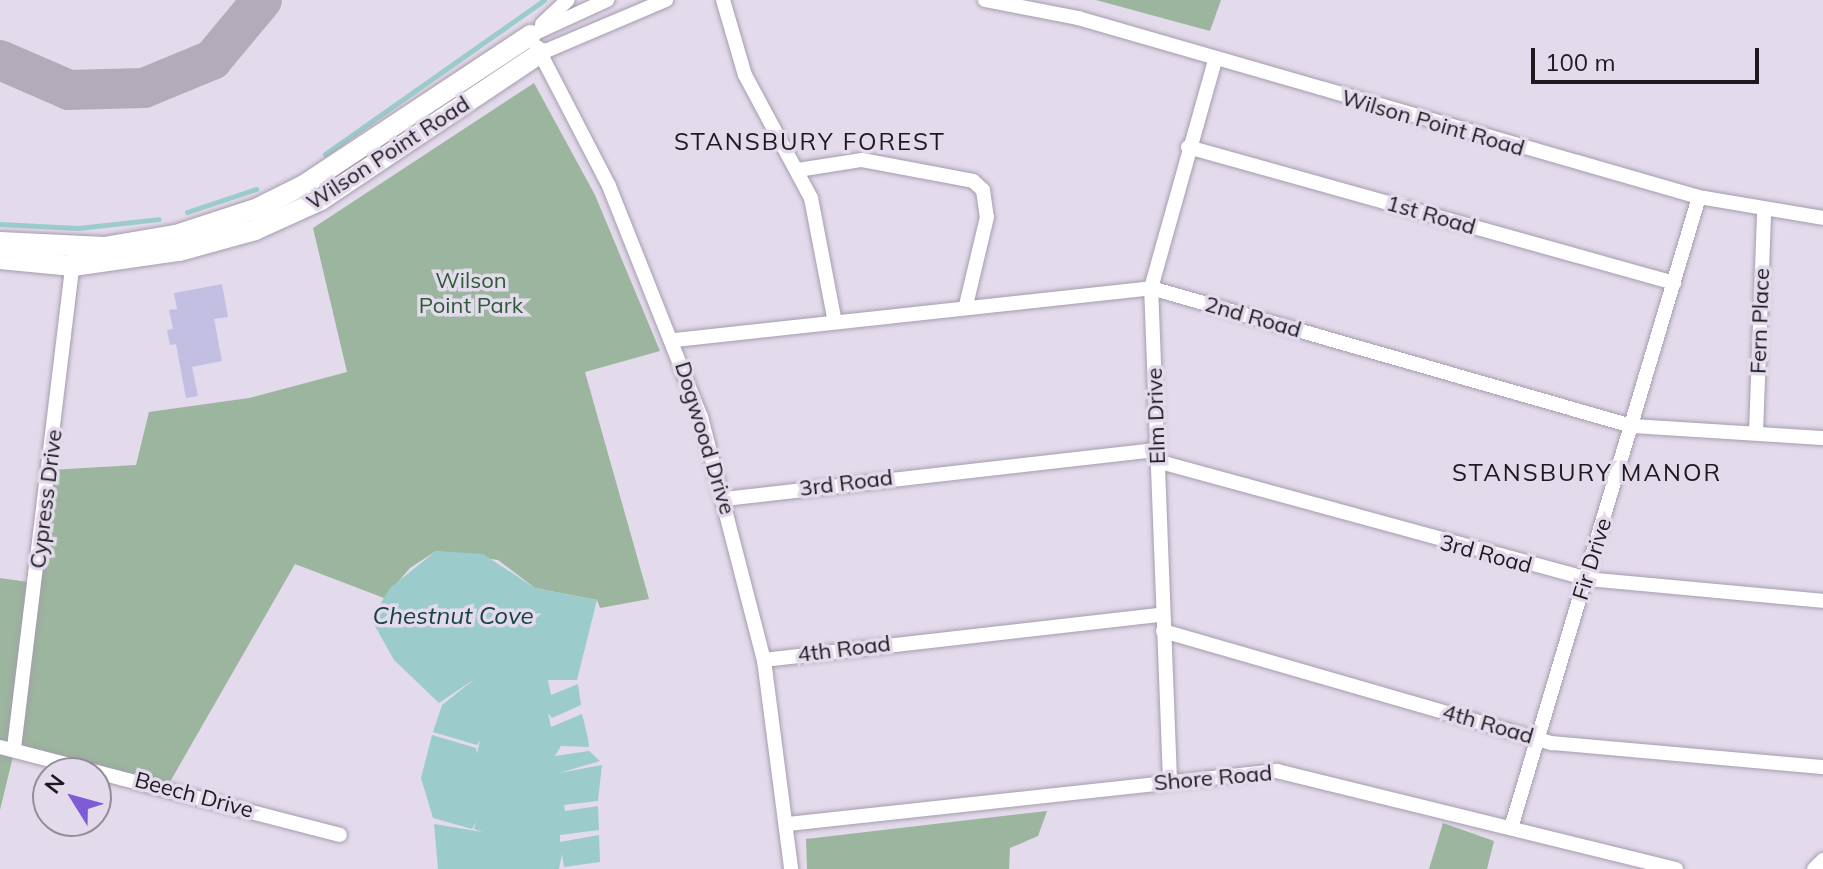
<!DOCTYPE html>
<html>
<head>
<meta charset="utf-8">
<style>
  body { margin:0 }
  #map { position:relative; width:1823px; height:869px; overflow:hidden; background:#e3daeb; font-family:Mulish,sans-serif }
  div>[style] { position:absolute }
  .green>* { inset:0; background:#9bb59e }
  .water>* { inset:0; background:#9ccbcc }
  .stream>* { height:5px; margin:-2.5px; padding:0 2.5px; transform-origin:2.5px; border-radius:2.5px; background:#9ccbcc }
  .taxiway>* { height:40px; margin:-20px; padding:0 20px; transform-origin:20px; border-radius:20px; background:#b2abba }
  .building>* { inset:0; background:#c2bfe3 }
  .roads { filter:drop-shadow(0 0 2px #a59dad) drop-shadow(0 0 2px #a59dad) }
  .street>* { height:14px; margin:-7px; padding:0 7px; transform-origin:7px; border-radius:7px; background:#fff }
  .secondary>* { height:20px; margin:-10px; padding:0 10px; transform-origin:10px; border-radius:10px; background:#fff }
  span { translate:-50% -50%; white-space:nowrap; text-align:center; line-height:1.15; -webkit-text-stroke:7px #e3daeb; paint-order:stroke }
  .street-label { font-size:22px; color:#1c191f }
  .park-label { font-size:22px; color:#2d5b36 }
  .neighbourhood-label { font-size:24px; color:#1c191f; letter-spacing:2px }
  .water-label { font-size:24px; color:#174344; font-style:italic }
  .north { position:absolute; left:32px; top:757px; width:80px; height:80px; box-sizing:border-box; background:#e3daeb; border:2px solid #938d99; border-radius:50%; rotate:307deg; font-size:22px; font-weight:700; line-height:32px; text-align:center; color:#1c191f }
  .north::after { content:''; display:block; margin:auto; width:28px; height:36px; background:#7e5cd6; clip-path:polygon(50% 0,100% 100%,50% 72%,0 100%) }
  .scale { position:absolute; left:1531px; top:48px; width:228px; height:36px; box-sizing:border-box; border:4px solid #1c191f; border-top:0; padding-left:10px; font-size:24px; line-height:28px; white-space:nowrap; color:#1c191f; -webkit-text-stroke:6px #e3daeb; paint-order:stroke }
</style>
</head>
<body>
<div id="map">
  <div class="green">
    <i style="clip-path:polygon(1096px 0,1221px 0,1210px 31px)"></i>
    <i style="clip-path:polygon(534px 83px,595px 195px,660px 351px,585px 372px,649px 599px,600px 608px,597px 600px,535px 588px,498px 560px,436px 551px,410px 568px,384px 598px,295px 564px,167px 787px,15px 748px,0 810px,0 578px,35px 583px,50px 470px,136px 465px,149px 412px,249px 398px,347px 372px,313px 228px)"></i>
    <i style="clip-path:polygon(1047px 811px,1038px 836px,1010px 848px,1009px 869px,807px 869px,806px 839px)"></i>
    <i style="clip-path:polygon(1443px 823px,1494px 841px,1487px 869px,1429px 869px)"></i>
  </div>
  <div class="water">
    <i style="clip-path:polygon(436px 551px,483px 554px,535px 588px,597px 600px,577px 680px,548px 680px,551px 695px,578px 684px,581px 705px,552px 718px,548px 713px,551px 727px,582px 714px,588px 738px,589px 747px,561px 746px,555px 756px,589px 751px,600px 761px,559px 773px,602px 765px,598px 801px,564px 805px,565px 811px,598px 806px,599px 830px,560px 835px,560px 842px,599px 835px,600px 862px,564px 867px,562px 854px,559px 869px,438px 869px,434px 824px,483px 832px,474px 829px,476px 822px,472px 829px,433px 818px,421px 778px,432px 735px,476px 748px,477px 754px,480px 740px,477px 745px,433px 732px,442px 705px,476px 678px,439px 703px,394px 660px,371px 619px,390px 588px)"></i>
  </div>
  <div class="stream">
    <i style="left:325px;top:154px;width:268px;rotate:-35.1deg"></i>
    <i style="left:187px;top:212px;width:73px;rotate:-18.4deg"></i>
    <i style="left:0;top:224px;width:78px;rotate:2.9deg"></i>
    <i style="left:78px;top:228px;width:81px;rotate:-6.3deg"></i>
  </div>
  <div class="taxiway">
    <i style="left:0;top:60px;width:75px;rotate:23.5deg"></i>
    <i style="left:69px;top:90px;width:75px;rotate:-1.5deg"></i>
    <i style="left:144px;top:88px;width:74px;rotate:-22.4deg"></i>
    <i style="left:212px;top:60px;width:78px;rotate:-50.2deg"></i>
  </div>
  <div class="building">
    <i style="clip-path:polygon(222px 284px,228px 317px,214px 319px,222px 361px,192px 367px,198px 396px,186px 398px,176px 344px,170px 345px,167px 330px,173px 329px,169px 310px,177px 309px,174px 293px)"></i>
  </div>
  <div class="roads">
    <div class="street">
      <i style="left:723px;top:0;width:78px;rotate:73.7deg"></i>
      <i style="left:745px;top:75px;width:140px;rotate:61.8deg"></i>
      <i style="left:811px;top:198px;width:122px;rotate:79.1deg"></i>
      <i style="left:985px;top:0;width:95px;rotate:11deg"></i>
      <i style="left:1078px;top:18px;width:646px;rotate:16.08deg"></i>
      <i style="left:1699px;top:197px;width:126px;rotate:9.6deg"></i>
      <i style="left:542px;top:24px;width:35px;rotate:-43deg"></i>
      <i style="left:531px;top:35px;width:84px;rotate:-24.7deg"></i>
      <i style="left:537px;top:47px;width:157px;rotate:62.6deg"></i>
      <i style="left:609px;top:186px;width:249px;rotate:68.3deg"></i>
      <i style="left:701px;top:417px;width:251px;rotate:75.5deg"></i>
      <i style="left:764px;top:660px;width:211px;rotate:82.6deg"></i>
      <i style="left:541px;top:53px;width:136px;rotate:-23deg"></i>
      <i style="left:1188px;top:147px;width:505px;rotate:15.63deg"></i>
      <i style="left:798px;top:170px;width:65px;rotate:-8.9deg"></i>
      <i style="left:862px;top:160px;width:113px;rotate:10.7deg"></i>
      <i style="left:973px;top:181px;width:13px;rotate:42deg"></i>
      <i style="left:983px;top:190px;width:27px;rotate:82deg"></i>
      <i style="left:987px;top:217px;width:90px;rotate:103.4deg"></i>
      <i style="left:675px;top:340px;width:479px;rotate:-6.2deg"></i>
      <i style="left:1151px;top:288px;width:500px;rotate:16.01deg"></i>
      <i style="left:1632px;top:426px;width:191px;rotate:3.6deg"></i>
      <i style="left:1756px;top:433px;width:223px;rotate:-87.9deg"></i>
      <i style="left:1157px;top:461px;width:446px;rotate:15.3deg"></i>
      <i style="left:1587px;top:579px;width:237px;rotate:5.3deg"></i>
      <i style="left:725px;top:499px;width:435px;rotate:-6.5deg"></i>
      <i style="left:1163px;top:631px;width:405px;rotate:16.1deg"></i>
      <i style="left:1552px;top:743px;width:272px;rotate:5.1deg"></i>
      <i style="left:764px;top:660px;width:401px;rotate:-6.5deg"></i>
      <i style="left:0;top:747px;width:351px;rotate:14.5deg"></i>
      <i style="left:14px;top:748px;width:495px;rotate:-83.1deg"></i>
      <i style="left:1170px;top:780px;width:492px;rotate:-92.2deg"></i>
      <i style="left:1151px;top:288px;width:237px;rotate:-74.3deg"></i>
      <i style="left:788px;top:824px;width:492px;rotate:-6.2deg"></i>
      <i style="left:1277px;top:771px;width:411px;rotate:13.8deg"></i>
      <i style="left:1511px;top:828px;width:658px;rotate:-73.41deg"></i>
      <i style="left:1814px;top:869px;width:13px;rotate:-45deg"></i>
    </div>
    <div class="secondary">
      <i style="left:0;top:242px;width:104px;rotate:2.8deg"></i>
      <i style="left:104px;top:247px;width:73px;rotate:-9.5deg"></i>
      <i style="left:176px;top:235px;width:86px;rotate:-18.2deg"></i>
      <i style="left:258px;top:208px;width:51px;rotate:-26.6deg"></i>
      <i style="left:304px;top:185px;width:272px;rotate:-33.5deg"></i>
      <i style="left:0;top:259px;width:73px;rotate:5.5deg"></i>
      <i style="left:73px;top:266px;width:107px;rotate:-8.1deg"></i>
      <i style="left:179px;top:251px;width:79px;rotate:-15.4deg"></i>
      <i style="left:255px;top:230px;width:72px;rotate:-24.4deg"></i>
      <i style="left:321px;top:200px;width:265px;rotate:-33.8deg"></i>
    </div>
  </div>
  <div class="street-label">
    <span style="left:1433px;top:123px;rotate:16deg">Wilson Point Road</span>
    <span style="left:388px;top:153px;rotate:-33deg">Wilson Point Road</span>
    <span style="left:1431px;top:215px;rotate:16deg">1st Road</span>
    <span style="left:1253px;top:317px;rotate:16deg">2nd Road</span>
    <span style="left:1760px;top:321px;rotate:-88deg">Fern Place</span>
    <span style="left:1156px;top:416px;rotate:-92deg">Elm Drive</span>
    <span style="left:705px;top:438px;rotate:73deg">Dogwood Drive</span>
    <span style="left:846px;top:483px;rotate:-7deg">3rd Road</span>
    <span style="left:46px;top:499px;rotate:-83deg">Cypress Drive</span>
    <span style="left:1486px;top:554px;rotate:15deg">3rd Road</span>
    <span style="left:1592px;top:559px;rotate:-73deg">Fir Drive</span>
    <span style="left:844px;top:649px;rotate:-7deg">4th Road</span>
    <span style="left:1488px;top:724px;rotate:16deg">4th Road</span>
    <span style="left:1213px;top:778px;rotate:-5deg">Shore Road</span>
    <span style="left:194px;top:795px;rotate:15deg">Beech Drive</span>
  </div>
  <div class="park-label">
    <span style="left:471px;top:293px">Wilson<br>Point Park</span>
  </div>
  <div class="neighbourhood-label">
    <span style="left:810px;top:142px">STANSBURY FOREST</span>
    <span style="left:1587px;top:473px">STANSBURY MANOR</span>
  </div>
  <div class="water-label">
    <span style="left:453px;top:616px">Chestnut Cove</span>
  </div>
  <div class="north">N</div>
  <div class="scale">100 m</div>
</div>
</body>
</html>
